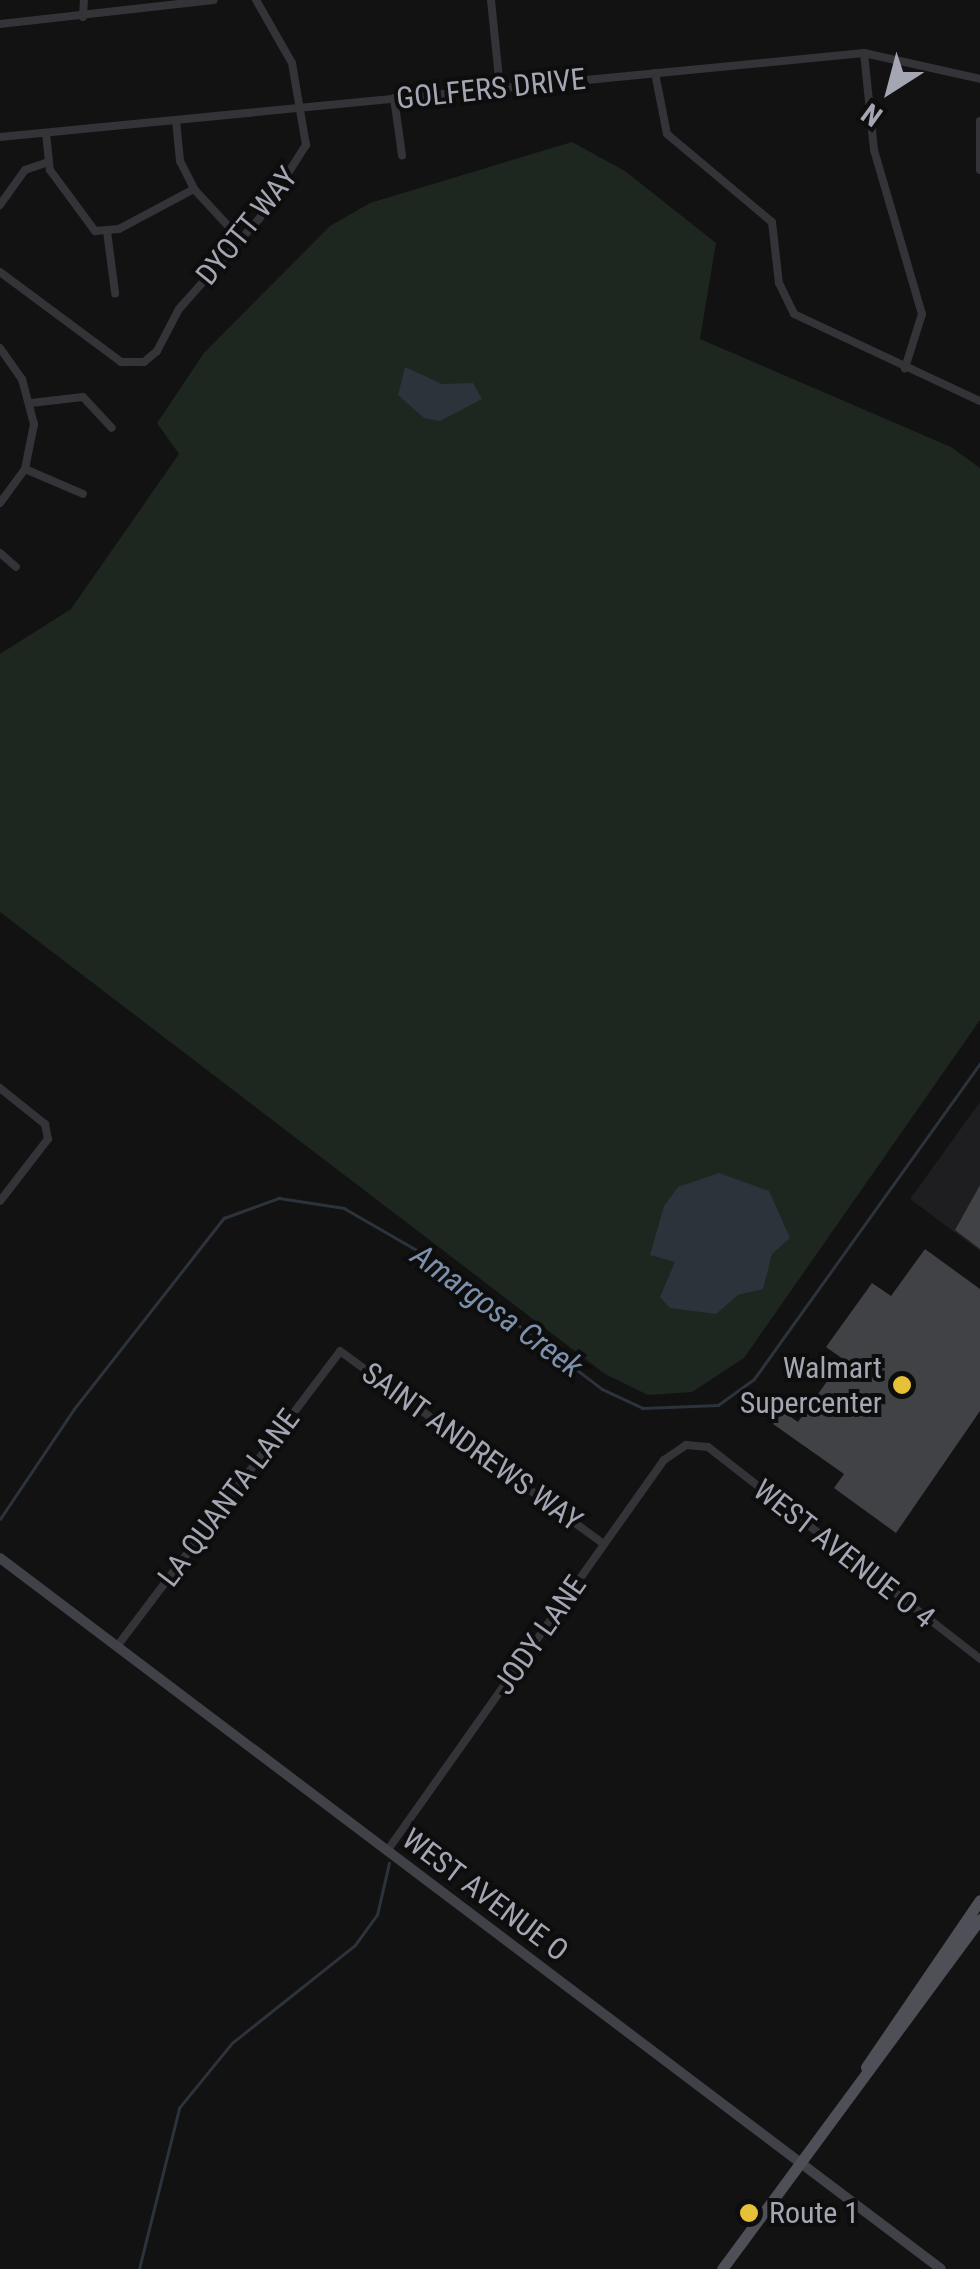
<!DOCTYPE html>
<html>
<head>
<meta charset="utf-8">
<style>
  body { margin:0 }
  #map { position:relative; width:980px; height:2269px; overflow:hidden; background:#121213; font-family:"Roboto Condensed",sans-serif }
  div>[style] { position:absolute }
  .built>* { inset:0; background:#1e1e20 }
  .green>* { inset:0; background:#1e2620 }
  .water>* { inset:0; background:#2c333b }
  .stream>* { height:2.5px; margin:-1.25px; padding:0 1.25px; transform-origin:1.25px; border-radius:1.25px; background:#2c333b }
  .building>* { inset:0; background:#414246 }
  .street>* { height:8px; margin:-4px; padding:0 4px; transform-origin:4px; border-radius:4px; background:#333338 }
  .secondary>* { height:10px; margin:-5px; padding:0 5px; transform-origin:5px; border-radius:5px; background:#414248 }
  .primary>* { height:11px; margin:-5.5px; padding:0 5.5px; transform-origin:5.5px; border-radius:5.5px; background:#4f5057 }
  .dots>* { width:28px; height:28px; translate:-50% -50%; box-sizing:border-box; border:5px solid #0d0d0e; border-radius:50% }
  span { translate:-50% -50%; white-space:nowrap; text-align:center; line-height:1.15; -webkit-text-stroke:8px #0d0d0e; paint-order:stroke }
  .street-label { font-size:30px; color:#a4a7b3 }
  .poi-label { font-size:30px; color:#a4a7b3 }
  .right { translate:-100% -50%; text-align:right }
  .left { translate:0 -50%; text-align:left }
  .water-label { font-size:32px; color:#7d90ac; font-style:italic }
  .north { position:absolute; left:840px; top:40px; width:100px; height:100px; -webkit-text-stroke:8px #0d0d0e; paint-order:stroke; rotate:216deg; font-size:28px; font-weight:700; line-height:40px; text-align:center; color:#a4a7b3 }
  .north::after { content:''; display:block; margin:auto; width:35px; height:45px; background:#a4a7b3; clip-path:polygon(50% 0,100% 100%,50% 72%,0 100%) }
</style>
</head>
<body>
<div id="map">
  <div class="built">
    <i style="clip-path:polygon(980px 1102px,980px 1251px,910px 1199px)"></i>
  </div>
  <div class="green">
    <i style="clip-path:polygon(572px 142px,625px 171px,716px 243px,700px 339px,951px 447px,980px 468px,980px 1020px,744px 1358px,692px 1392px,648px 1395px,605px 1374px,0 912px,0 654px,71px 609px,179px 454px,157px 423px,204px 353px,330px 226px,370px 203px)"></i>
  </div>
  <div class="water">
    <i style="clip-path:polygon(405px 367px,442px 384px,473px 383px,482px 399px,440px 421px,424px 418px,398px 395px)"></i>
    <i style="clip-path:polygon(719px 1173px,769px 1191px,790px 1238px,772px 1254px,763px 1289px,738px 1295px,716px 1314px,670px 1308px,660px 1297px,675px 1262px,650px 1255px,664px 1206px,678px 1187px)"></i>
  </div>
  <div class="stream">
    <i style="left:0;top:1519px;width:133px;rotate:-56.1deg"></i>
    <i style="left:74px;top:1409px;width:243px;rotate:-51.9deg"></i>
    <i style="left:224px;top:1218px;width:59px;rotate:-20deg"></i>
    <i style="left:279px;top:1198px;width:66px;rotate:8.7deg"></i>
    <i style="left:344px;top:1208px;width:98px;rotate:30deg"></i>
    <i style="left:429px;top:1257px;width:218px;rotate:37.3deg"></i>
    <i style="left:602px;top:1389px;width:45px;rotate:24.9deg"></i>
    <i style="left:643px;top:1408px;width:75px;rotate:-2.3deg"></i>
    <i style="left:718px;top:1405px;width:44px;rotate:-35.8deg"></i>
    <i style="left:754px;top:1379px;width:388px;rotate:-54.4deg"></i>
    <i style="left:139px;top:2269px;width:166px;rotate:-76deg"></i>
    <i style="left:179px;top:2108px;width:84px;rotate:-50.8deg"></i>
    <i style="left:232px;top:2043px;width:157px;rotate:-38.5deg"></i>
    <i style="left:355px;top:1945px;width:37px;rotate:-54deg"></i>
    <i style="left:377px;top:1915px;width:53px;rotate:-77deg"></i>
  </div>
  <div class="building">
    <i style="clip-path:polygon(980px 1185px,980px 1249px,955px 1230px)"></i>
    <i style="clip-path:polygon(925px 1249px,980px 1289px,980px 1411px,896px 1533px,834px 1488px,844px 1474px,773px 1424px,782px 1411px,798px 1422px,843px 1359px,826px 1347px,872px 1283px,891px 1296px)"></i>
  </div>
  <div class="street">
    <i style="left:491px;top:0;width:88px;rotate:84.2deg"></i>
    <i style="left:83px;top:17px;width:17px;rotate:-87deg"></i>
    <i style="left:0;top:24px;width:215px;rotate:-6.4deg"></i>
    <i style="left:864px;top:53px;width:98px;rotate:84.1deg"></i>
    <i style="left:874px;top:150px;width:171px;rotate:73.7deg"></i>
    <i style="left:922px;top:314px;width:57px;rotate:107.5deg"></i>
    <i style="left:655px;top:73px;width:62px;rotate:78.9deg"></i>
    <i style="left:667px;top:134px;width:137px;rotate:40deg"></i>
    <i style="left:772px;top:222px;width:61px;rotate:83.5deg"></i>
    <i style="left:779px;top:283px;width:34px;rotate:64deg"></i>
    <i style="left:794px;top:314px;width:205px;rotate:25.1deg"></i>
    <i style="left:394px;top:98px;width:58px;rotate:82deg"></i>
    <i style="left:176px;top:120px;width:41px;rotate:84.4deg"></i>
    <i style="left:180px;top:161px;width:31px;rotate:63deg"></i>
    <i style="left:194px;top:189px;width:69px;rotate:47.3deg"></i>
    <i style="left:980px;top:121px;width:49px;rotate:90deg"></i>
    <i style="left:46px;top:133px;width:37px;rotate:84deg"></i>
    <i style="left:50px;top:170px;width:76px;rotate:53.6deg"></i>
    <i style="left:95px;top:231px;width:24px;rotate:-5deg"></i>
    <i style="left:119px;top:229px;width:85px;rotate:-28.1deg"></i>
    <i style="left:0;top:137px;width:868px;rotate:-5.55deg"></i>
    <i style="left:864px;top:53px;width:119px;rotate:12.6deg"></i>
    <i style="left:0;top:205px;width:43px;rotate:-54.5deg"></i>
    <i style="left:25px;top:170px;width:24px;rotate:-19deg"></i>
    <i style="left:107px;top:231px;width:63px;rotate:82.6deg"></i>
    <i style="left:0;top:272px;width:151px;rotate:36.6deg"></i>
    <i style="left:121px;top:362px;width:23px"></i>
    <i style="left:144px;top:362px;width:17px;rotate:-40deg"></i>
    <i style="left:157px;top:351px;width:47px;rotate:-62.4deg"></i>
    <i style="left:179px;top:309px;width:120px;rotate:-48.4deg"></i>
    <i style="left:259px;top:219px;width:88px;rotate:-57.6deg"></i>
    <i style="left:306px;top:145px;width:83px;rotate:-99.7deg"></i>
    <i style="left:292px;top:63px;width:73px;rotate:-119.7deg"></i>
    <i style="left:0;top:348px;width:38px;rotate:55deg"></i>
    <i style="left:22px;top:379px;width:47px;rotate:75.1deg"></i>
    <i style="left:34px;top:424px;width:46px;rotate:101.3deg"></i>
    <i style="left:25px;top:469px;width:42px;rotate:126.3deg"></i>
    <i style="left:31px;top:403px;width:52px;rotate:-6.6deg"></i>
    <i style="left:83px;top:397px;width:42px;rotate:46.9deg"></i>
    <i style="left:25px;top:469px;width:63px;rotate:23.3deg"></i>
    <i style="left:0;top:553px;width:21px;rotate:41deg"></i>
    <i style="left:0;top:1088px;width:58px;rotate:38.7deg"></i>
    <i style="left:45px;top:1124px;width:15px;rotate:79deg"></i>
    <i style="left:48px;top:1139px;width:78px;rotate:127.7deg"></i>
    <i style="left:118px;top:1645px;width:368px;rotate:-52.9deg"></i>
    <i style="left:340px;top:1351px;width:327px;rotate:36.2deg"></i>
    <i style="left:387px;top:1851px;width:479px;rotate:-54.7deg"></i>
    <i style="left:664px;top:1460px;width:27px;rotate:-34deg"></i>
    <i style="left:686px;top:1445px;width:22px;rotate:5deg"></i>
    <i style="left:708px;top:1447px;width:345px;rotate:37.9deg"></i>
  </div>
  <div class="secondary">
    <i style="left:0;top:1558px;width:1179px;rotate:37.07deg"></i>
  </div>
  <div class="primary">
    <i style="left:866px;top:2067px;width:202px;rotate:-55.7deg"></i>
    <i style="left:722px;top:2269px;width:435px;rotate:-53.6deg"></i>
  </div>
  <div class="dots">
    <i style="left:902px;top:1385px;background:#e6c138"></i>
    <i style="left:749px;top:2213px;background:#e6c138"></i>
  </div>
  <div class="street-label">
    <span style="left:491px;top:89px;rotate:-6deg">GOLFERS DRIVE</span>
    <span style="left:247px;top:226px;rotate:-51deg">DYOTT WAY</span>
    <span style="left:472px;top:1447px;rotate:36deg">SAINT ANDREWS WAY</span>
    <span style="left:229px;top:1498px;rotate:-53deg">LA QUANTA LANE</span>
    <span style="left:844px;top:1554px;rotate:38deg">WEST AVENUE O 4</span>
    <span style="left:540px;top:1635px;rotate:-55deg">JODY LANE</span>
    <span style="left:485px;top:1895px;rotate:37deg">WEST AVENUE O</span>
  </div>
  <div class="poi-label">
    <span class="right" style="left:882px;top:1385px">Walmart<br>Supercenter</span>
    <span class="left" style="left:769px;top:2213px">Route 1</span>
  </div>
  <div class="water-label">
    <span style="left:497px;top:1311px;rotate:36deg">Amargosa Creek</span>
  </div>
  <div class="north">N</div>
</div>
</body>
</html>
